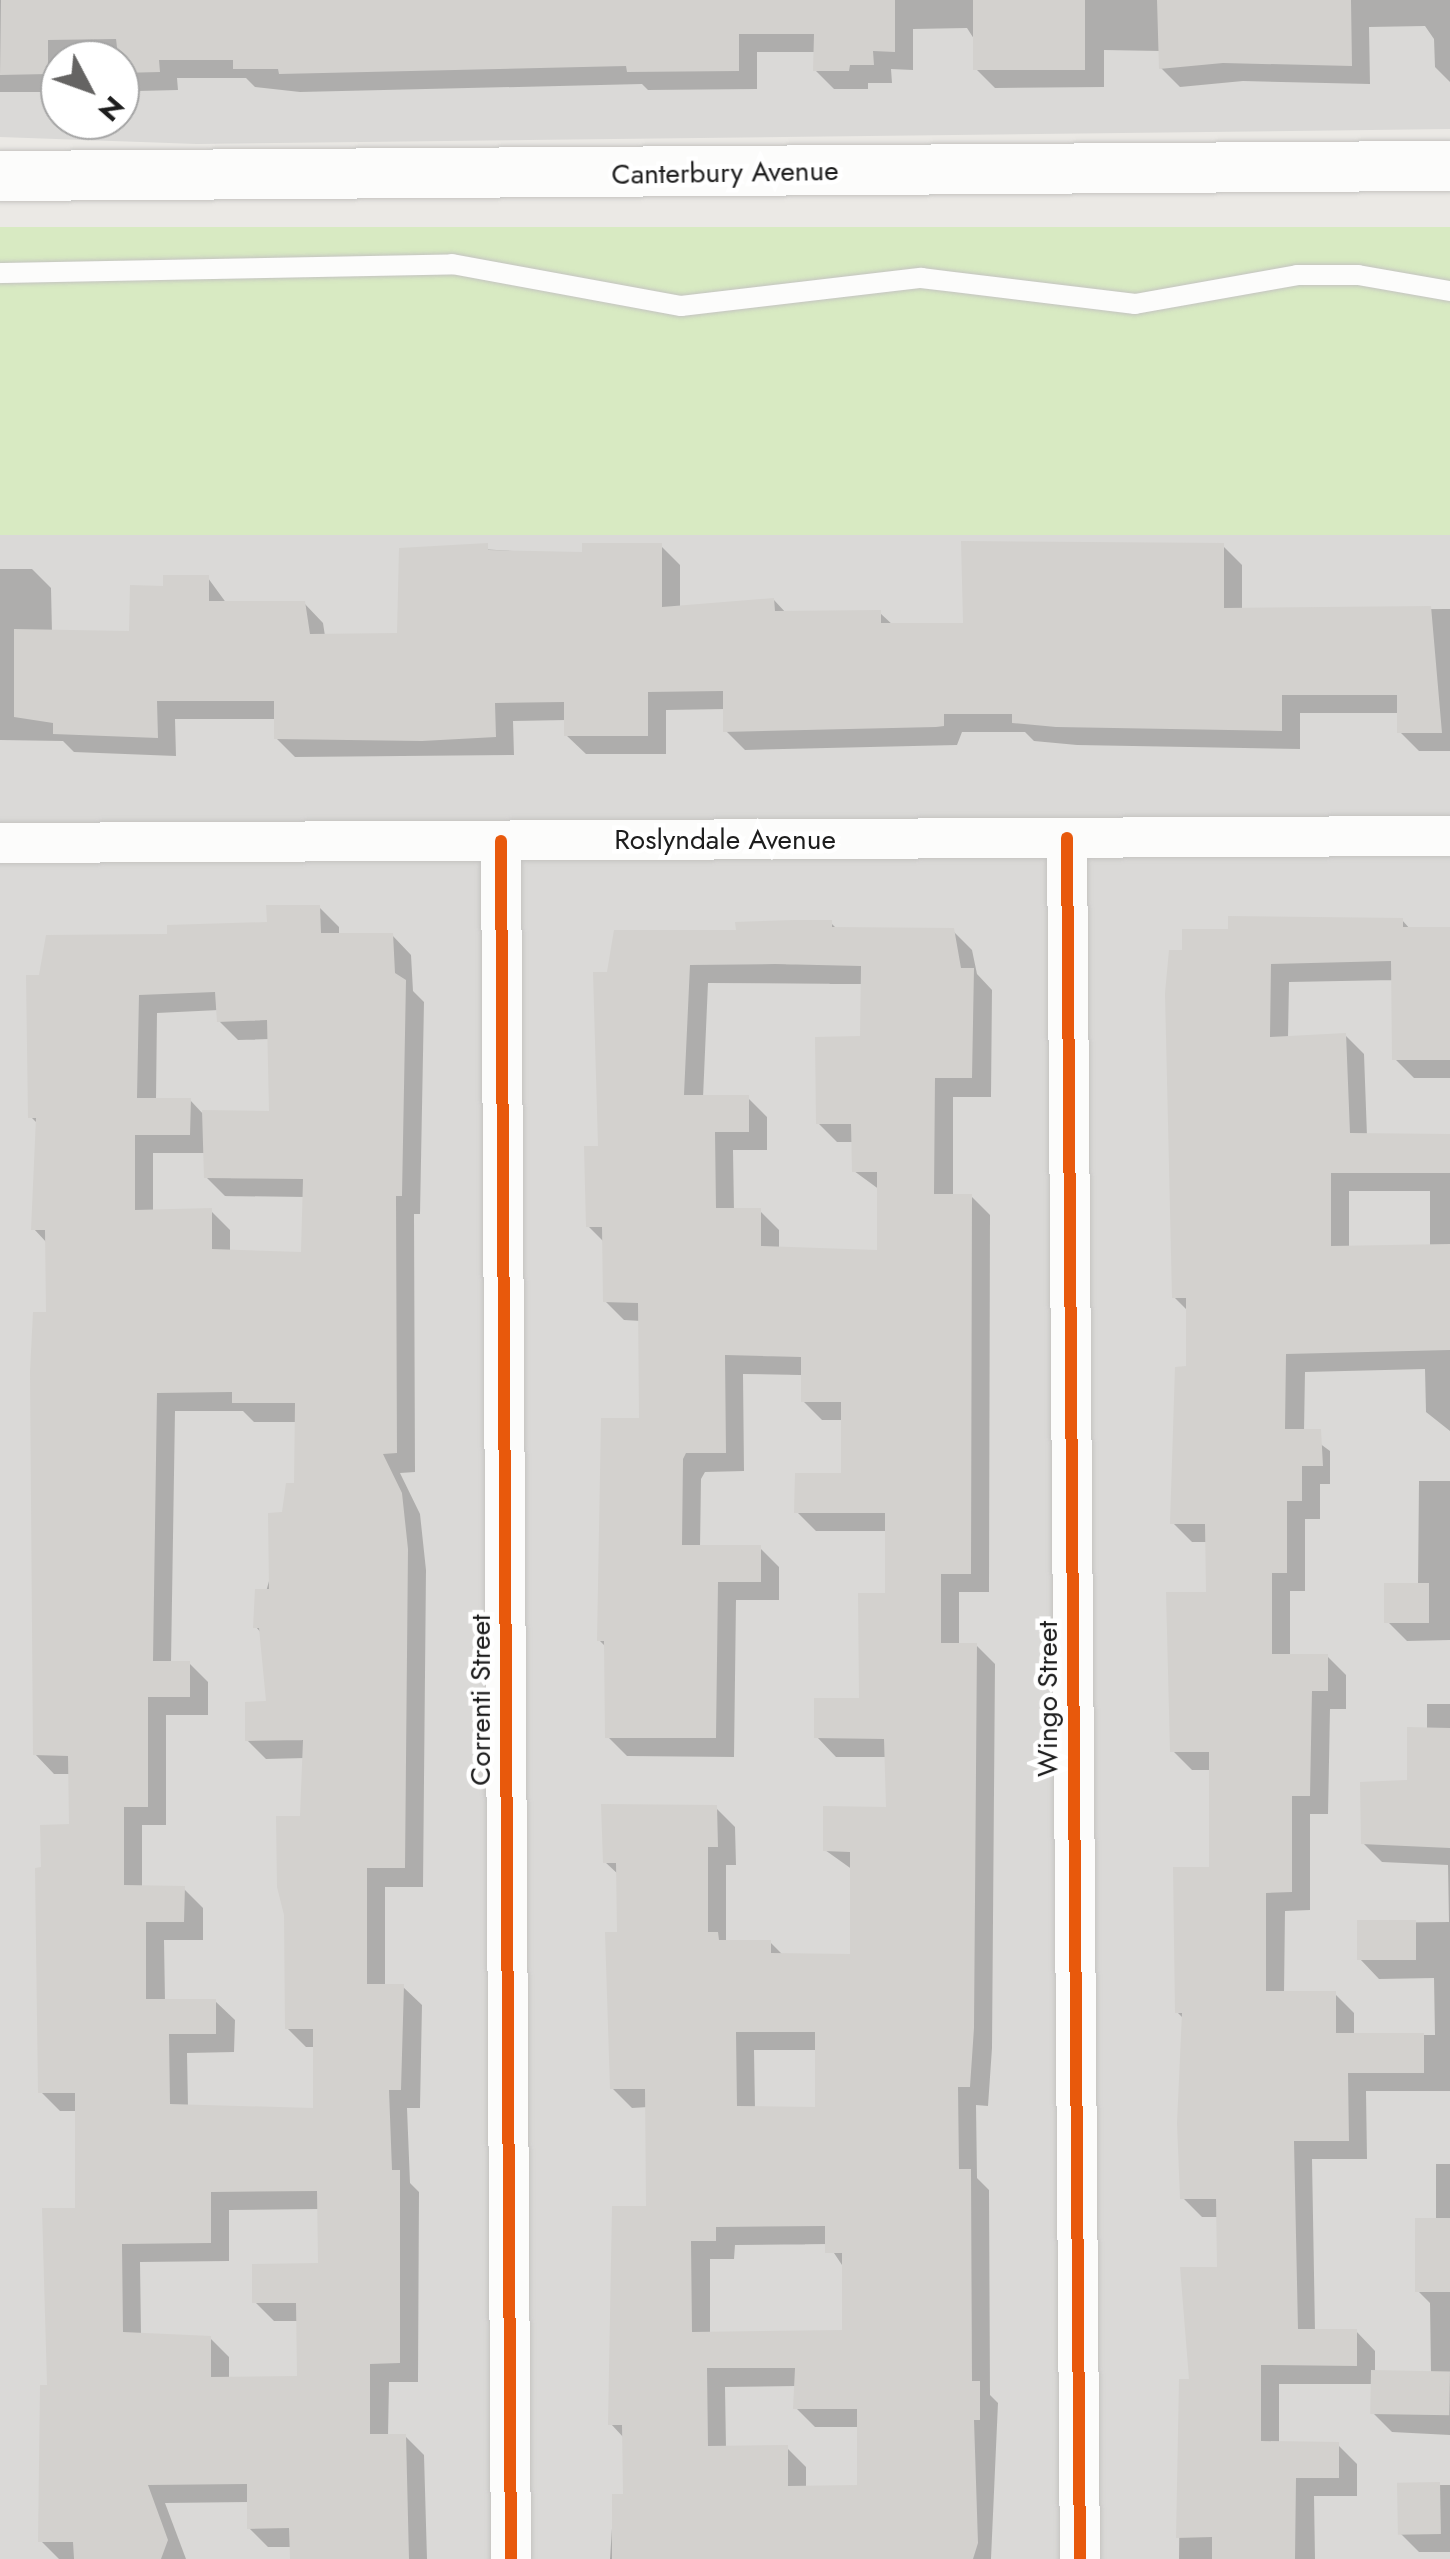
<!DOCTYPE html>
<html>
<head>
<meta charset="utf-8">
<style>
  body { margin:0 }
  #map { position:relative; width:1450px; height:2559px; overflow:hidden; background:#ebe9e5; font-family:Jost,sans-serif }
  div>[style] { position:absolute }
  .residential>* { inset:0; background:#dad9d7; transform-origin:0 0 }
  .grass>* { inset:0; background:#d8eac2; transform-origin:0 0 }
  .shadow>* { inset:0; background:#0003 }
  .building>* { inset:0; background:#d3d1ce; transform-origin:0 0 }
  .roads { filter:drop-shadow(0 0 2px #c4c3c1) drop-shadow(0 0 2px #c4c3c1) }
  .service>* { height:20px; margin:-10px; padding:0 10px; transform-origin:10px; border-radius:10px; background:#fcfcfb }
  .minor>* { height:40px; margin:-20px; padding:0 20px; transform-origin:20px; border-radius:20px; background:#fcfcfb }
  .tertiary>* { height:50px; margin:-25px; padding:0 25px; transform-origin:25px; border-radius:25px; background:#fcfcfb }
  .cycleway>* { height:12px; margin:-6px; padding:0 6px; transform-origin:6px; border-radius:6px; background:#e8590c }
  span { translate:-50% -50%; white-space:nowrap; text-align:center; line-height:1.15; -webkit-text-stroke:9px #fff; paint-order:stroke }
  .street-label { font-size:28px; color:#1d1d1d }
  .north { position:absolute; left:40px; top:40px; width:100px; height:100px; box-sizing:border-box; background:#fff; border:2px solid #a5a5a5; border-radius:50%; rotate:131deg; font-size:28px; font-weight:700; line-height:40px; text-align:center; color:#1d1d1d }
  .north::after { content:''; display:block; margin:auto; width:35px; height:45px; background:#656463; clip-path:polygon(50% 0,100% 100%,50% 72%,0 100%) }
</style>
</head>
<body>
<div id="map">
  <div class="residential">
    <i style="clip-path:polygon(evenodd,0 0,1450px 0,1450px 129px,197px 144px,0 137px,0 0,60px 60px,120px 60px,120px 120px,60px 120px,60px 60px)"></i>
    <i style="left:1450px;top:535px;width:2024px;height:1450px;rotate:90deg"></i>
  </div>
  <div class="grass">
    <i style="left:1450px;top:227px;width:308px;height:1450px;rotate:90deg"></i>
  </div>
  <div class="shadow">
    <i style="clip-path:polygon(0 0,1450px 0,1450px 82px,1435px 67px,1434px 39px,1425px 26px,1369px 27px,1370px 84px,1243px 81px,1180px 87px,1161px 68px,1161px 51px,1104px 50px,1104px 87px,995px 88px,976px 69px,976px 42px,967px 28px,913px 29px,913px 70px,891px 69px,892px 83px,868px 83px,868px 89px,834px 89px,815px 70px,816px 52px,757px 52px,757px 89px,648px 90px,642px 84px,300px 92px,255px 87px,246px 78px,177px 78px,178px 90px,138px 91px,120px 73px,119px 57px,60px 60px,60px 92px,0 92px)"></i>
    <i style="clip-path:polygon(661px 546px,680px 565px,680px 608px,774px 600px,787px 614px,880px 613px,894px 626px,965px 626px,1223px 546px,1242px 565px,1242px 610px,1450px 609px,1450px 751px,1419px 751px,1400px 732px,1400px 713px,1300px 713px,1300px 749px,1077px 745px,1034px 741px,1025px 732px,962px 732px,957px 745px,745px 750px,726px 731px,726px 709px,666px 710px,666px 754px,586px 754px,566px 735px,566px 720px,513px 721px,514px 755px,295px 757px,276px 738px,276px 719px,175px 719px,176px 756px,74px 752px,63px 741px,0 740px,0 569px,32px 569px,51px 588px,52px 633px,132px 634px,166px 588px,208px 578px,227px 604px,304px 603px,323px 623px,325px 636px,399px 636px,444px 547px,584px 555px)"></i>
    <i style="clip-path:polygon(evenodd,319px 907px,339px 927px,339px 936px,392px 935px,411px 955px,413px 991px,424px 1002px,420px 1214px,414px 1214px,415px 1472px,400px 1473px,420px 1514px,426px 1570px,423px 1887px,385px 1887px,385px 1986px,402px 1986px,422px 2005px,420px 2108px,407px 2108px,410px 2183px,419px 2192px,418px 2382px,389px 2382px,388px 2436px,405px 2436px,424px 2455px,427px 2559px,293px 2559px,292px 2547px,268px 2547px,249px 2528px,249px 2502px,165px 2503px,186px 2559px,59px 2559px,41px 2541px,49px 2388px,77px 2210px,77px 2111px,60px 2111px,41px 2092px,43px 1870px,71px 1826px,71px 1774px,54px 1774px,35px 1754px,49px 1314px,47px 1243px,34px 1229px,38px 1124px,31px 1117px,41px 977px,169px 936px,269px 925px,319px 907px,219px 1010px,219px 1021px,238px 1040px,270px 1039px,272px 1114px,205px 1116px,190px 1100px,156px 1100px,157px 1013px,219px 1010px,319px 907px,153px 1153px,206px 1153px,206px 1177px,225px 1196px,305px 1197px,303px 1254px,230px 1252px,230px 1230px,211px 1211px,153px 1212px,153px 1153px,319px 907px,175px 1411px,243px 1411px,254px 1422px,297px 1422px,296px 1486px,256px 1627px,262px 1634px,268px 1704px,247px 1740px,266px 1759px,305px 1758px,287px 2028px,306px 2047px,316px 2047px,316px 2111px,188px 2107px,187px 2053px,234px 2052px,235px 2020px,215px 2001px,165px 2001px,164px 1940px,203px 1940px,203px 1908px,184px 1889px,142px 1888px,142px 1825px,166px 1825px,166px 1715px,208px 1715px,208px 1682px,189px 1663px,171px 1663px,175px 1411px,319px 907px,320px 2209px,320px 2265px,255px 2302px,274px 2321px,299px 2321px,300px 2379px,229px 2379px,229px 2357px,210px 2338px,141px 2335px,140px 2262px,229px 2261px,229px 2210px,320px 2209px)"></i>
    <i style="clip-path:polygon(evenodd,1402px 920px,1411px 930px,1450px 929px,1450px 1078px,1414px 1078px,1395px 1059px,1394px 980px,1289px 982px,1288px 1038px,1345px 1035px,1364px 1054px,1367px 1136px,1450px 1137px,1450px 1431px,1426px 1412px,1425px 1369px,1305px 1372px,1304px 1432px,1330px 1451px,1330px 1484px,1320px 1484px,1320px 1519px,1305px 1519px,1305px 1591px,1290px 1591px,1290px 1656px,1327px 1656px,1346px 1675px,1346px 1709px,1330px 1709px,1328px 1814px,1310px 1814px,1310px 1910px,1285px 1911px,1284px 1994px,1335px 1994px,1354px 2013px,1354px 2035px,1435px 2035px,1434px 1978px,1379px 1979px,1360px 1959px,1360px 1923px,1449px 1922px,1448px 1865px,1382px 1862px,1363px 1843px,1410px 1783px,1427px 1730px,1427px 1704px,1450px 1704px,1450px 2091px,1366px 2091px,1367px 2159px,1312px 2159px,1315px 2331px,1356px 2331px,1375px 2351px,1375px 2373px,1431px 2373px,1430px 2303px,1418px 2291px,1436px 2220px,1436px 2164px,1450px 2164px,1450px 2435px,1392px 2432px,1373px 2413px,1373px 2384px,1279px 2384px,1279px 2444px,1338px 2445px,1357px 2464px,1357px 2496px,1314px 2496px,1315px 2559px,1179px 2559px,1181px 2382px,1191px 2382px,1220px 2270px,1219px 2217px,1202px 2217px,1183px 2198px,1184px 2019px,1177px 2012px,1211px 1870px,1211px 1770px,1192px 1770px,1173px 1751px,1208px 1595px,1208px 1542px,1192px 1542px,1173px 1523px,1189px 1369px,1188px 1311px,1174px 1297px,1168px 993px,1402px 920px,1349px 1191px,1430px 1191px,1430px 1247px,1349px 1248px,1349px 1191px)"></i>
    <i style="clip-path:polygon(evenodd,831px 923px,838px 930px,953px 931px,972px 950px,977px 974px,992px 990px,991px 1097px,953px 1097px,953px 1196px,971px 1196px,990px 1215px,989px 1592px,959px 1592px,959px 1646px,976px 1645px,995px 1664px,992px 2048px,988px 2106px,976px 2105px,977px 2178px,989px 2190px,990px 2395px,998px 2403px,991px 2559px,610px 2559px,614px 2497px,625px 2497px,624px 2438px,611px 2424px,648px 2209px,648px 2107px,632px 2108px,612px 2088px,619px 1875px,605px 1862px,716px 1808px,735px 1827px,736px 1865px,726px 1865px,726px 1942px,770px 1942px,784px 1956px,853px 1956px,853px 1870px,825px 1850px,888px 1810px,887px 1757px,836px 1757px,817px 1737px,861px 1700px,887px 1596px,887px 1531px,816px 1531px,797px 1512px,843px 1475px,843px 1420px,822px 1420px,803px 1401px,803px 1375px,743px 1374px,744px 1471px,705px 1472px,701px 1479px,700px 1548px,760px 1548px,779px 1567px,779px 1600px,736px 1600px,734px 1757px,627px 1756px,608px 1737px,606px 1647px,599px 1640px,642px 1420px,641px 1321px,624px 1320px,605px 1301px,605px 1243px,588px 1226px,600px 1149px,609px 975px,738px 932px,831px 923px,708px 983px,863px 984px,862px 1039px,818px 1123px,837px 1142px,854px 1142px,854px 1171px,880px 1190px,880px 1252px,779px 1249px,779px 1230px,760px 1211px,734px 1211px,733px 1150px,767px 1150px,767px 1117px,748px 1098px,703px 1098px,708px 983px,831px 923px,754px 2050px,818px 2050px,817px 2109px,755px 2109px,754px 2050px,831px 923px,828px 2244px,844px 2268px,844px 2332px,710px 2335px,710px 2259px,734px 2259px,735px 2245px,828px 2244px,831px 923px,797px 2386px,796px 2408px,815px 2427px,859px 2427px,859px 2487px,806px 2488px,806px 2467px,787px 2448px,726px 2448px,725px 2387px,797px 2386px)"></i>
    <i style="clip-path:polygon(1419px 1481px,1450px 1481px,1450px 1640px,1407px 1641px,1388px 1622px,1418px 1585px)"></i>
    <i style="clip-path:polygon(1400px 2485px,1450px 2485px,1450px 2552px,1419px 2552px,1400px 2533px)"></i>
  </div>
  <div class="building">
    <i style="clip-path:polygon(1px 0,895px 0,895px 52px,873px 51px,874px 65px,850px 65px,849px 71px,813px 71px,814px 34px,739px 34px,739px 71px,627px 72px,626px 66px,279px 74px,278px 69px,233px 69px,233px 60px,159px 60px,160px 72px,120px 73px,116px 39px,48px 40px,48px 74px,0 75px)"></i>
    <i style="left:973px;top:0;width:112px;height:70px"></i>
    <i style="clip-path:polygon(1157px 0,1351px 0,1352px 66px,1223px 63px,1159px 69px)"></i>
    <i style="clip-path:polygon(961px 541px,1224px 543px,1224px 608px,1431px 606px,1442px 733px,1397px 733px,1397px 695px,1282px 695px,1282px 731px,1056px 727px,1012px 723px,1012px 714px,944px 714px,944px 726px,936px 727px,723px 732px,723px 691px,648px 692px,648px 736px,564px 736px,564px 702px,495px 703px,496px 737px,422px 741px,274px 739px,274px 701px,157px 701px,158px 738px,53px 734px,53px 723px,14px 717px,14px 629px,129px 631px,130px 585px,163px 586px,163px 575px,209px 575px,209px 601px,305px 601px,310px 634px,397px 633px,399px 548px,488px 543px,488px 550px,582px 552px,582px 543px,662px 543px,662px 607px,774px 598px,775px 611px,881px 610px,881px 623px,963px 623px)"></i>
    <i style="clip-path:polygon(evenodd,266px 905px,320px 905px,321px 933px,393px 933px,395px 973px,406px 980px,402px 1196px,396px 1196px,397px 1453px,383px 1454px,402px 1493px,408px 1549px,405px 1868px,367px 1868px,367px 1984px,404px 1984px,401px 2090px,389px 2090px,392px 2170px,400px 2170px,400px 2363px,370px 2364px,370px 2434px,406px 2434px,409px 2559px,290px 2559px,289px 2528px,247px 2529px,247px 2484px,148px 2485px,168px 2540px,161px 2559px,74px 2559px,73px 2542px,38px 2542px,40px 2385px,47px 2385px,42px 2208px,75px 2208px,75px 2093px,38px 2093px,35px 1868px,41px 1867px,40px 1825px,69px 1824px,68px 1756px,33px 1755px,30px 1372px,33px 1312px,46px 1312px,45px 1230px,31px 1230px,36px 1118px,28px 1118px,26px 975px,39px 975px,46px 935px,167px 934px,167px 925px,267px 922px,266px 905px,215px 992px,217px 1022px,267px 1020px,269px 1111px,202px 1110px,204px 1178px,303px 1179px,301px 1252px,212px 1249px,212px 1208px,135px 1210px,135px 1135px,190px 1135px,191px 1098px,137px 1098px,139px 995px,215px 992px,266px 905px,232px 1392px,232px 1403px,295px 1403px,294px 1483px,286px 1483px,282px 1512px,268px 1513px,269px 1589px,255px 1589px,253px 1628px,259px 1628px,266px 1701px,245px 1702px,245px 1741px,303px 1740px,300px 1816px,276px 1816px,277px 1887px,284px 1915px,285px 2029px,313px 2029px,313px 2108px,170px 2104px,169px 2034px,216px 2034px,216px 1999px,146px 1999px,146px 1922px,184px 1922px,185px 1886px,124px 1885px,124px 1807px,148px 1807px,148px 1697px,190px 1697px,190px 1661px,153px 1661px,157px 1393px,232px 1392px,266px 905px,317px 2191px,318px 2263px,252px 2264px,252px 2303px,296px 2303px,297px 2376px,211px 2377px,211px 2336px,123px 2332px,122px 2244px,211px 2243px,211px 2192px,317px 2191px)"></i>
    <i style="clip-path:polygon(1228px 916px,1403px 918px,1403px 927px,1450px 927px,1450px 1060px,1392px 1060px,1391px 961px,1271px 964px,1270px 1037px,1346px 1033px,1350px 1133px,1450px 1134px,1450px 1173px,1331px 1173px,1331px 1246px,1450px 1244px,1450px 1350px,1286px 1354px,1285px 1429px,1321px 1429px,1323px 1466px,1302px 1466px,1302px 1501px,1287px 1501px,1287px 1573px,1272px 1573px,1272px 1654px,1328px 1654px,1328px 1691px,1312px 1691px,1310px 1796px,1292px 1796px,1292px 1892px,1266px 1893px,1266px 1991px,1336px 1991px,1336px 2033px,1424px 2033px,1424px 2073px,1348px 2073px,1349px 2141px,1294px 2141px,1298px 2329px,1357px 2329px,1357px 2366px,1261px 2365px,1261px 2441px,1339px 2442px,1339px 2478px,1296px 2478px,1295px 2559px,1212px 2559px,1212px 2537px,1176px 2538px,1179px 2379px,1189px 2379px,1180px 2267px,1217px 2267px,1216px 2199px,1180px 2199px,1177px 2123px,1182px 2013px,1175px 2013px,1173px 1867px,1209px 1867px,1209px 1752px,1170px 1752px,1166px 1592px,1206px 1592px,1205px 1524px,1170px 1524px,1175px 1367px,1186px 1366px,1186px 1298px,1172px 1298px,1165px 993px,1169px 950px,1182px 950px,1182px 929px,1228px 929px)"></i>
    <i style="clip-path:polygon(evenodd,794px 920px,832px 920px,832px 927px,954px 928px,961px 968px,974px 968px,972px 1078px,935px 1078px,934px 1194px,972px 1194px,971px 1574px,941px 1574px,941px 1643px,977px 1643px,974px 2028px,970px 2087px,958px 2087px,959px 2169px,971px 2169px,972px 2381px,980px 2381px,980px 2420px,974px 2420px,978px 2543px,973px 2559px,612px 2559px,612px 2494px,623px 2494px,622px 2425px,608px 2425px,612px 2206px,646px 2206px,645px 2089px,610px 2089px,605px 1932px,617px 1932px,616px 1863px,603px 1863px,601px 1804px,717px 1805px,718px 1847px,708px 1847px,708px 1932px,718px 1932px,719px 1940px,771px 1940px,771px 1953px,850px 1954px,850px 1852px,823px 1851px,823px 1806px,886px 1807px,884px 1739px,814px 1738px,814px 1698px,859px 1698px,858px 1593px,885px 1593px,885px 1513px,794px 1513px,795px 1473px,841px 1473px,841px 1402px,801px 1402px,801px 1357px,725px 1355px,726px 1453px,686px 1453px,683px 1459px,682px 1545px,761px 1545px,761px 1582px,718px 1582px,716px 1738px,605px 1738px,604px 1641px,597px 1641px,601px 1418px,639px 1418px,638px 1303px,603px 1302px,602px 1227px,586px 1227px,584px 1146px,598px 1146px,593px 972px,607px 972px,614px 930px,736px 930px,735px 922px,794px 920px,775px 964px,861px 966px,860px 1036px,815px 1037px,816px 1124px,851px 1124px,852px 1172px,877px 1172px,877px 1250px,761px 1246px,761px 1208px,716px 1208px,715px 1132px,749px 1132px,749px 1095px,684px 1095px,690px 965px,775px 964px,794px 920px,736px 2032px,815px 2032px,815px 2107px,737px 2106px,736px 2032px,794px 920px,825px 2226px,825px 2253px,842px 2253px,842px 2330px,692px 2332px,691px 2241px,716px 2241px,716px 2227px,825px 2226px,794px 920px,707px 2368px,795px 2368px,793px 2409px,857px 2409px,857px 2485px,788px 2486px,788px 2445px,708px 2446px,707px 2368px)"></i>
    <i style="left:1384px;top:1583px;width:45px;height:40px"></i>
    <i style="clip-path:polygon(1407px 1727px,1450px 1728px,1450px 1848px,1361px 1844px,1360px 1782px,1407px 1780px)"></i>
    <i style="left:1357px;top:1920px;width:59px;height:40px"></i>
    <i style="left:1415px;top:2218px;width:35px;height:74px"></i>
    <i style="left:1371px;top:2370px;width:79px;height:44px;rotate:1deg"></i>
    <i style="left:1440px;top:2482px;width:52px;height:43px;rotate:89deg"></i>
  </div>
  <div class="roads">
    <div class="service">
      <i style="left:0;top:273px;width:452px;rotate:-1.1deg"></i>
      <i style="left:452px;top:264px;width:233px;rotate:10.4deg"></i>
      <i style="left:681px;top:306px;width:242px;rotate:-6.7deg"></i>
      <i style="left:921px;top:278px;width:216px;rotate:6.9deg"></i>
      <i style="left:1135px;top:304px;width:165px;rotate:-10.1deg"></i>
      <i style="left:1297px;top:275px;width:61px"></i>
      <i style="left:1358px;top:275px;width:93px;rotate:9.9deg"></i>
    </div>
    <div class="minor">
      <i style="left:1067px;top:838px;width:1721px;rotate:89.57deg"></i>
      <i style="left:501px;top:841px;width:1718px;rotate:89.67deg"></i>
      <i style="left:0;top:843px;width:1450px;rotate:-0.28deg"></i>
    </div>
    <div class="tertiary">
      <i style="left:0;top:176px;width:1450px;rotate:-0.4deg"></i>
    </div>
  </div>
  <div class="cycleway">
    <i style="left:1067px;top:838px;width:1721px;rotate:89.57deg"></i>
    <i style="left:501px;top:841px;width:1718px;rotate:89.67deg"></i>
  </div>
  <div class="street-label">
    <span style="left:725px;top:173px;rotate:-1deg">Canterbury Avenue</span>
    <span style="left:725px;top:840px">Roslyndale Avenue</span>
    <span style="left:1048px;top:1699px;rotate:-90deg">Wingo Street</span>
    <span style="left:481px;top:1700px;rotate:-90deg">Correnti Street</span>
  </div>
  <div class="north">N</div>
</div>
</body>
</html>
